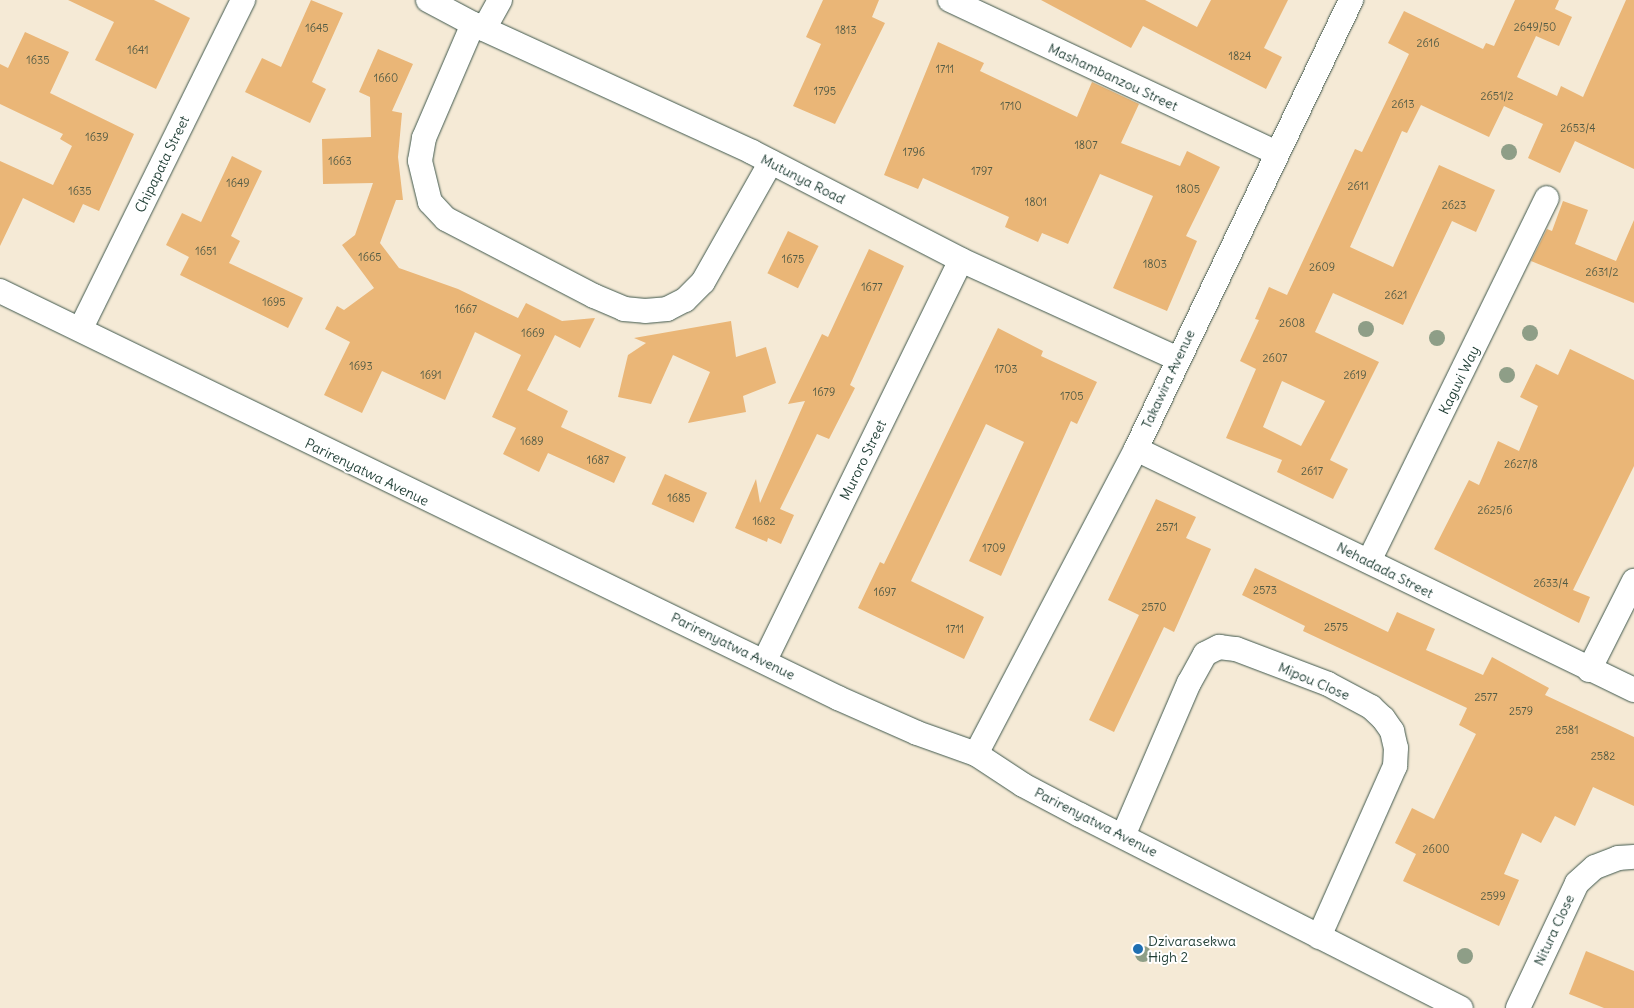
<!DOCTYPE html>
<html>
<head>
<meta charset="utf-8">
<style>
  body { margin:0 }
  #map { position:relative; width:1634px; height:1008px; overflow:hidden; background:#f5ead6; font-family:Delius,sans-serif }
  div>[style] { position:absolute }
  .building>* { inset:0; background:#eab677; transform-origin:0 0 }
  .roads { filter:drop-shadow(0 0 1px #3f574c) drop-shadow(0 0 1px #3f574c) }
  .street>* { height:24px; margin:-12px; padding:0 12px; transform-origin:12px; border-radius:12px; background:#fff }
  .trees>* { width:16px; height:16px; margin:-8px; border-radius:50%; background:#8e9e87 }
  .dots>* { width:14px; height:14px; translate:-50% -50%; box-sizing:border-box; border:2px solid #fff; border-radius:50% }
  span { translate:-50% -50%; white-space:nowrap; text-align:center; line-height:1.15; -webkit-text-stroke:4px #fff; paint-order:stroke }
  .number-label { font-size:11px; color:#525b45 }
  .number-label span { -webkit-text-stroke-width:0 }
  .street-label { font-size:14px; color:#1f3d34 }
  .poi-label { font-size:14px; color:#1f3d34 }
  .left { translate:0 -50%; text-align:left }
</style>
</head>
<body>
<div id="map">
  <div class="building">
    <i style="clip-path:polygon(68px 0,154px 0,190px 18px,156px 89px,95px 60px,114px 22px)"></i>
    <i style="clip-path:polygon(311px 0,343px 13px,312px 82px,326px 89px,310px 123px,245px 92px,262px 58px,281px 67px)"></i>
    <i style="clip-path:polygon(823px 0,879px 0,872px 17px,885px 23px,835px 124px,793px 106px,821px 44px,806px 37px)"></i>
    <i style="clip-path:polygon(1041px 0,1145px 0,1197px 27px,1211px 0,1288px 0,1264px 48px,1282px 57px,1266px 89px,1143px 26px,1131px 48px)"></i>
    <i style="clip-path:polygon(evenodd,1515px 0,1559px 0,1555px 9px,1572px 17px,1559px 46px,1536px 36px,1517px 77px,1557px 96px,1561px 86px,1583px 97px,1626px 0,1634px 0,1634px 169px,1575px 141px,1560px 173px,1528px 158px,1543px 124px,1504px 106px,1489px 137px,1421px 105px,1407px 133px,1402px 131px,1350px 247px,1393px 267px,1439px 165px,1495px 190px,1476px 232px,1452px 221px,1403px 325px,1333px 293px,1315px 332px,1379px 362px,1330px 460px,1348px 469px,1333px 499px,1277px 472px,1282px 460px,1226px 438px,1256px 369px,1240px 361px,1259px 320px,1255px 319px,1269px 287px,1287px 295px,1355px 149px,1362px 152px,1409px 54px,1388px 43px,1404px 11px,1483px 49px,1486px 43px,1494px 46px,1515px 0,1282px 381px,1325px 401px,1301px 446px,1263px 427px,1282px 381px)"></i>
    <i style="clip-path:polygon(25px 32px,69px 52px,50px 93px,134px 134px,99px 211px,83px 204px,74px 223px,23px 198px,0 246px,0 161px,53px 185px,72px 146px,60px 139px,63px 134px,0 104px,0 64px,8px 68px)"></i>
    <i style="clip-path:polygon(938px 42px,984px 63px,980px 71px,1077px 117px,1092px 82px,1139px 104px,1121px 143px,1180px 166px,1187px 151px,1220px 167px,1186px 236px,1197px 241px,1167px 311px,1113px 288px,1153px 196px,1100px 174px,1068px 244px,1042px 233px,1038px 242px,1005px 227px,1009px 217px,923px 178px,918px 189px,884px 175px)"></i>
    <i style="clip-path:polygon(378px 49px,413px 64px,392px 111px,402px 113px,398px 157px,403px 200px,396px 200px,380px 243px,399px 268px,458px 289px,518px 318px,526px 303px,562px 321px,595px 318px,580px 348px,555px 335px,527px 390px,568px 411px,561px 427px,626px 457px,614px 483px,548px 453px,539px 472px,503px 454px,516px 428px,492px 417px,521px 355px,475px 332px,445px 400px,382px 371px,362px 413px,324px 395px,350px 342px,325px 329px,337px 306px,344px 310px,374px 288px,342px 245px,355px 235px,373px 183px,323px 184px,322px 139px,371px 137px,370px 97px,359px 92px)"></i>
    <i style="clip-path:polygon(232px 156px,262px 171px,231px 236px,240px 241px,229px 263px,303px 298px,288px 328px,180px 275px,189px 257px,166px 245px,182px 213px,201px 222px)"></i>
    <i style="clip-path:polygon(1563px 201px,1588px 210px,1575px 244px,1616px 261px,1634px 220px,1634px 303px,1531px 261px,1547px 229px,1552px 231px)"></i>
    <i style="left:788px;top:231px;width:34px;height:47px;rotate:26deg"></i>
    <i style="clip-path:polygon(869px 249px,904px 266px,850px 385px,855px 388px,829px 439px,817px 434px,780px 509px,794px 515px,781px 544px,768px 538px,767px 542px,735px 528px,756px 479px,760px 503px,805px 401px,788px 404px,822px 334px,828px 337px)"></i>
    <i style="clip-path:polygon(731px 321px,736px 357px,766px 347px,776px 383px,743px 396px,746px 412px,688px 423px,710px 372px,673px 355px,651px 404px,618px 397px,628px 355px,646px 343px,634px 338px)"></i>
    <i style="clip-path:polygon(998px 328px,1043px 351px,1041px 356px,1097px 382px,1077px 424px,1071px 421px,1001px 576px,969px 561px,1024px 442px,986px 424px,911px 581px,984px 617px,964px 659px,858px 608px,880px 562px,884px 564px)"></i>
    <i style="clip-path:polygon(1570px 349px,1634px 380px,1634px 466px,1573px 590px,1590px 597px,1579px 623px,1434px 549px,1469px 480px,1479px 485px,1498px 441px,1519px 451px,1538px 406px,1520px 397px,1536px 364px,1558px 375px)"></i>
    <i style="left:665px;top:474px;width:46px;height:33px;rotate:24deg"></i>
    <i style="clip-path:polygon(1156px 499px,1196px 517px,1186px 538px,1211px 549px,1174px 632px,1164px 627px,1114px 732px,1089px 720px,1139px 615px,1108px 600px)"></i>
    <i style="clip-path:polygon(1255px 568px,1388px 632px,1397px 612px,1435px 629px,1426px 650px,1483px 675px,1492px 657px,1549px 688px,1545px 695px,1634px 737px,1634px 806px,1593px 787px,1575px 826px,1555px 816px,1541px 843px,1522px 833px,1504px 874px,1519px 880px,1499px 926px,1403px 881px,1416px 854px,1395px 843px,1412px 808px,1434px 819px,1476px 734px,1459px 725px,1467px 708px,1303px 631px,1305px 626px,1242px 595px)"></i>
    <i style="clip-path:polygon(1586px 951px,1634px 971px,1634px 1008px,1604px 1008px,1569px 994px)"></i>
  </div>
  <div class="roads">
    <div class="street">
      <i style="left:428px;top:0;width:51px;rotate:28.1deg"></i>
      <i style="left:473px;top:24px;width:307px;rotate:24.6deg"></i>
      <i style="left:752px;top:152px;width:235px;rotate:27.3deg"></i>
      <i style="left:961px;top:260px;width:239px;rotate:24.5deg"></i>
      <i style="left:950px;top:0;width:361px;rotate:25.1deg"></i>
      <i style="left:473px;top:24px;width:124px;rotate:113.3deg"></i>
      <i style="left:424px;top:138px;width:23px;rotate:100deg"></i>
      <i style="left:420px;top:161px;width:42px;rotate:76.3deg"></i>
      <i style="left:430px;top:202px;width:23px;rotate:47deg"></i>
      <i style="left:446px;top:219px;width:167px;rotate:27.5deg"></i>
      <i style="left:594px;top:296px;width:33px;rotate:23deg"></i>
      <i style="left:624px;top:309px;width:21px;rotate:5deg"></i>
      <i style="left:645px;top:311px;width:22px;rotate:-5deg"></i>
      <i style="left:667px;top:309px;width:20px;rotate:-27deg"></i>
      <i style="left:685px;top:300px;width:25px;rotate:-45deg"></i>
      <i style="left:703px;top:282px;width:138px;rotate:-60.5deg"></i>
      <i style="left:484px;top:29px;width:33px;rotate:-61deg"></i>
      <i style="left:0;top:291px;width:932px;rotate:25.9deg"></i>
      <i style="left:838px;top:698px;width:86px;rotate:23.9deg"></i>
      <i style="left:917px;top:733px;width:63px;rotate:19.6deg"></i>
      <i style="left:976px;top:754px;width:56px;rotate:33.4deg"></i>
      <i style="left:1023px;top:785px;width:64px;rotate:27.8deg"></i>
      <i style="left:1080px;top:815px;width:427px;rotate:26.9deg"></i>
      <i style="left:81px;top:328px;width:366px;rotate:-63.7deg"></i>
      <i style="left:1136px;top:449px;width:553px;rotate:25.82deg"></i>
      <i style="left:1369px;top:561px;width:404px;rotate:-63.9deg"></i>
      <i style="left:765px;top:660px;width:445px;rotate:-63.9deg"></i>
      <i style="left:1589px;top:670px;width:100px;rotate:-63.2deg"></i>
      <i style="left:976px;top:754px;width:344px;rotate:-62.3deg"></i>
      <i style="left:1136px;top:449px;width:498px;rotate:-64.4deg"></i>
      <i style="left:1123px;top:836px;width:167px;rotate:-66.7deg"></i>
      <i style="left:1189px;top:683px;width:33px;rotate:-61deg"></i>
      <i style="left:1205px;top:654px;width:16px;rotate:-27deg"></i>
      <i style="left:1219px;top:647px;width:17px;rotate:7deg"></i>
      <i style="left:1236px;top:649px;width:98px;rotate:20.8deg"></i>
      <i style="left:1328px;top:684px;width:49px;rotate:28.1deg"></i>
      <i style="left:1371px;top:707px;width:16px;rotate:43deg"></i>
      <i style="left:1383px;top:718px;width:16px;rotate:55deg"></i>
      <i style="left:1392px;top:731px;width:17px;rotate:77deg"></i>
      <i style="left:1396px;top:748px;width:18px;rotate:93deg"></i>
      <i style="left:1395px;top:766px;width:187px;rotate:114deg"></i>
      <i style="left:1518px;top:1008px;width:138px;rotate:-64.7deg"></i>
      <i style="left:1577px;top:883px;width:24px;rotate:-42deg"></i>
      <i style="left:1595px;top:867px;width:25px;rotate:-21deg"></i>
      <i style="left:1618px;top:858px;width:16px;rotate:-4deg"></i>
    </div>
  </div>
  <div class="trees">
    <i style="left:1509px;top:152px"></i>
    <i style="left:1366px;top:329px"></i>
    <i style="left:1530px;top:333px"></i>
    <i style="left:1437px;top:338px"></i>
    <i style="left:1507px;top:375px"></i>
    <i style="left:1143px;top:954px"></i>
    <i style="left:1465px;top:956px"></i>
  </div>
  <div class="dots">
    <i style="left:1138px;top:949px;background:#1f6fb2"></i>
  </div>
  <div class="number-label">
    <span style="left:1535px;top:27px">2649/50</span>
    <span style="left:317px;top:28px">1645</span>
    <span style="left:846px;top:30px">1813</span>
    <span style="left:1428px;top:43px">2616</span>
    <span style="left:138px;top:50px">1641</span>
    <span style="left:1240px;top:56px">1824</span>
    <span style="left:38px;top:60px">1635</span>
    <span style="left:945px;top:69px">1711</span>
    <span style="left:386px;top:78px">1660</span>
    <span style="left:825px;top:91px">1795</span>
    <span style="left:1497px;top:96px">2651/2</span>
    <span style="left:1403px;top:104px">2613</span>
    <span style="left:1011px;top:106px">1710</span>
    <span style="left:1578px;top:128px">2653/4</span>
    <span style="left:97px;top:137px">1639</span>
    <span style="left:1086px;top:145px">1807</span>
    <span style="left:914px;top:152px">1796</span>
    <span style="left:340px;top:161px">1663</span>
    <span style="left:982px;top:171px">1797</span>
    <span style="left:238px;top:183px">1649</span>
    <span style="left:1358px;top:186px">2611</span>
    <span style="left:1188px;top:189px">1805</span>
    <span style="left:80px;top:191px">1635</span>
    <span style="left:1036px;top:202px">1801</span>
    <span style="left:1454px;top:205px">2623</span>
    <span style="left:206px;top:251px">1651</span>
    <span style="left:370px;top:257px">1665</span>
    <span style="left:793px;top:259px">1675</span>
    <span style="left:1155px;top:264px">1803</span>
    <span style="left:1322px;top:267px">2609</span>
    <span style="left:1602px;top:272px">2631/2</span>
    <span style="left:872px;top:287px">1677</span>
    <span style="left:1396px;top:295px">2621</span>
    <span style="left:274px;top:302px">1695</span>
    <span style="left:466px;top:309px">1667</span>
    <span style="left:1292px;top:323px">2608</span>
    <span style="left:533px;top:333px">1669</span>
    <span style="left:1275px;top:358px">2607</span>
    <span style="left:361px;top:366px">1693</span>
    <span style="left:1006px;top:369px">1703</span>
    <span style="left:431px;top:375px">1691</span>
    <span style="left:1355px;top:375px">2619</span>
    <span style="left:824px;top:392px">1679</span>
    <span style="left:1072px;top:396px">1705</span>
    <span style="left:532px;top:441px">1689</span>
    <span style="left:598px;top:460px">1687</span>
    <span style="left:1521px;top:464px">2627/8</span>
    <span style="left:1312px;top:471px">2617</span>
    <span style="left:679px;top:498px">1685</span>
    <span style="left:1495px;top:510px">2625/6</span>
    <span style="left:764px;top:521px">1682</span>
    <span style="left:1167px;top:527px">2571</span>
    <span style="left:994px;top:548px">1709</span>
    <span style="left:1551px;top:583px">2633/4</span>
    <span style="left:1265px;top:590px">2573</span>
    <span style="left:885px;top:592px">1697</span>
    <span style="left:1154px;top:607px">2570</span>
    <span style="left:1336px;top:627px">2575</span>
    <span style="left:955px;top:629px">1711</span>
    <span style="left:1486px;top:697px">2577</span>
    <span style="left:1521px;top:711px">2579</span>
    <span style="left:1567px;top:730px">2581</span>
    <span style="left:1603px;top:756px">2582</span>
    <span style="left:1436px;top:849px">2600</span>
    <span style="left:1493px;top:896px">2599</span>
  </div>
  <div class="street-label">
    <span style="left:1113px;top:77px;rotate:25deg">Mashambanzou Street</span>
    <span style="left:162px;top:164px;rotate:-64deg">Chipapata Street</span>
    <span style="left:803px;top:179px;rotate:27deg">Mutunya Road</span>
    <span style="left:1168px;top:379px;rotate:-65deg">Takawira Avenue</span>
    <span style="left:1459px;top:380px;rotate:-64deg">Kaguvi Way</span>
    <span style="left:863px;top:460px;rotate:-64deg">Muroro Street</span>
    <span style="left:367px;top:472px;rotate:26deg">Parirenyatwa Avenue</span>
    <span style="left:1385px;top:570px;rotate:27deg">Nehadada Street</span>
    <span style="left:733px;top:646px;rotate:26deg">Parirenyatwa Avenue</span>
    <span style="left:1314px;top:681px;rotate:23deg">Mipou Close</span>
    <span style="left:1096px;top:822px;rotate:27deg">Parirenyatwa Avenue</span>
    <span style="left:1554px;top:930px;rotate:-65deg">Nitura Close</span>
  </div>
  <div class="poi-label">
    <span class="left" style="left:1148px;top:949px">Dzivarasekwa<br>High 2</span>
  </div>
</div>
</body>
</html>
